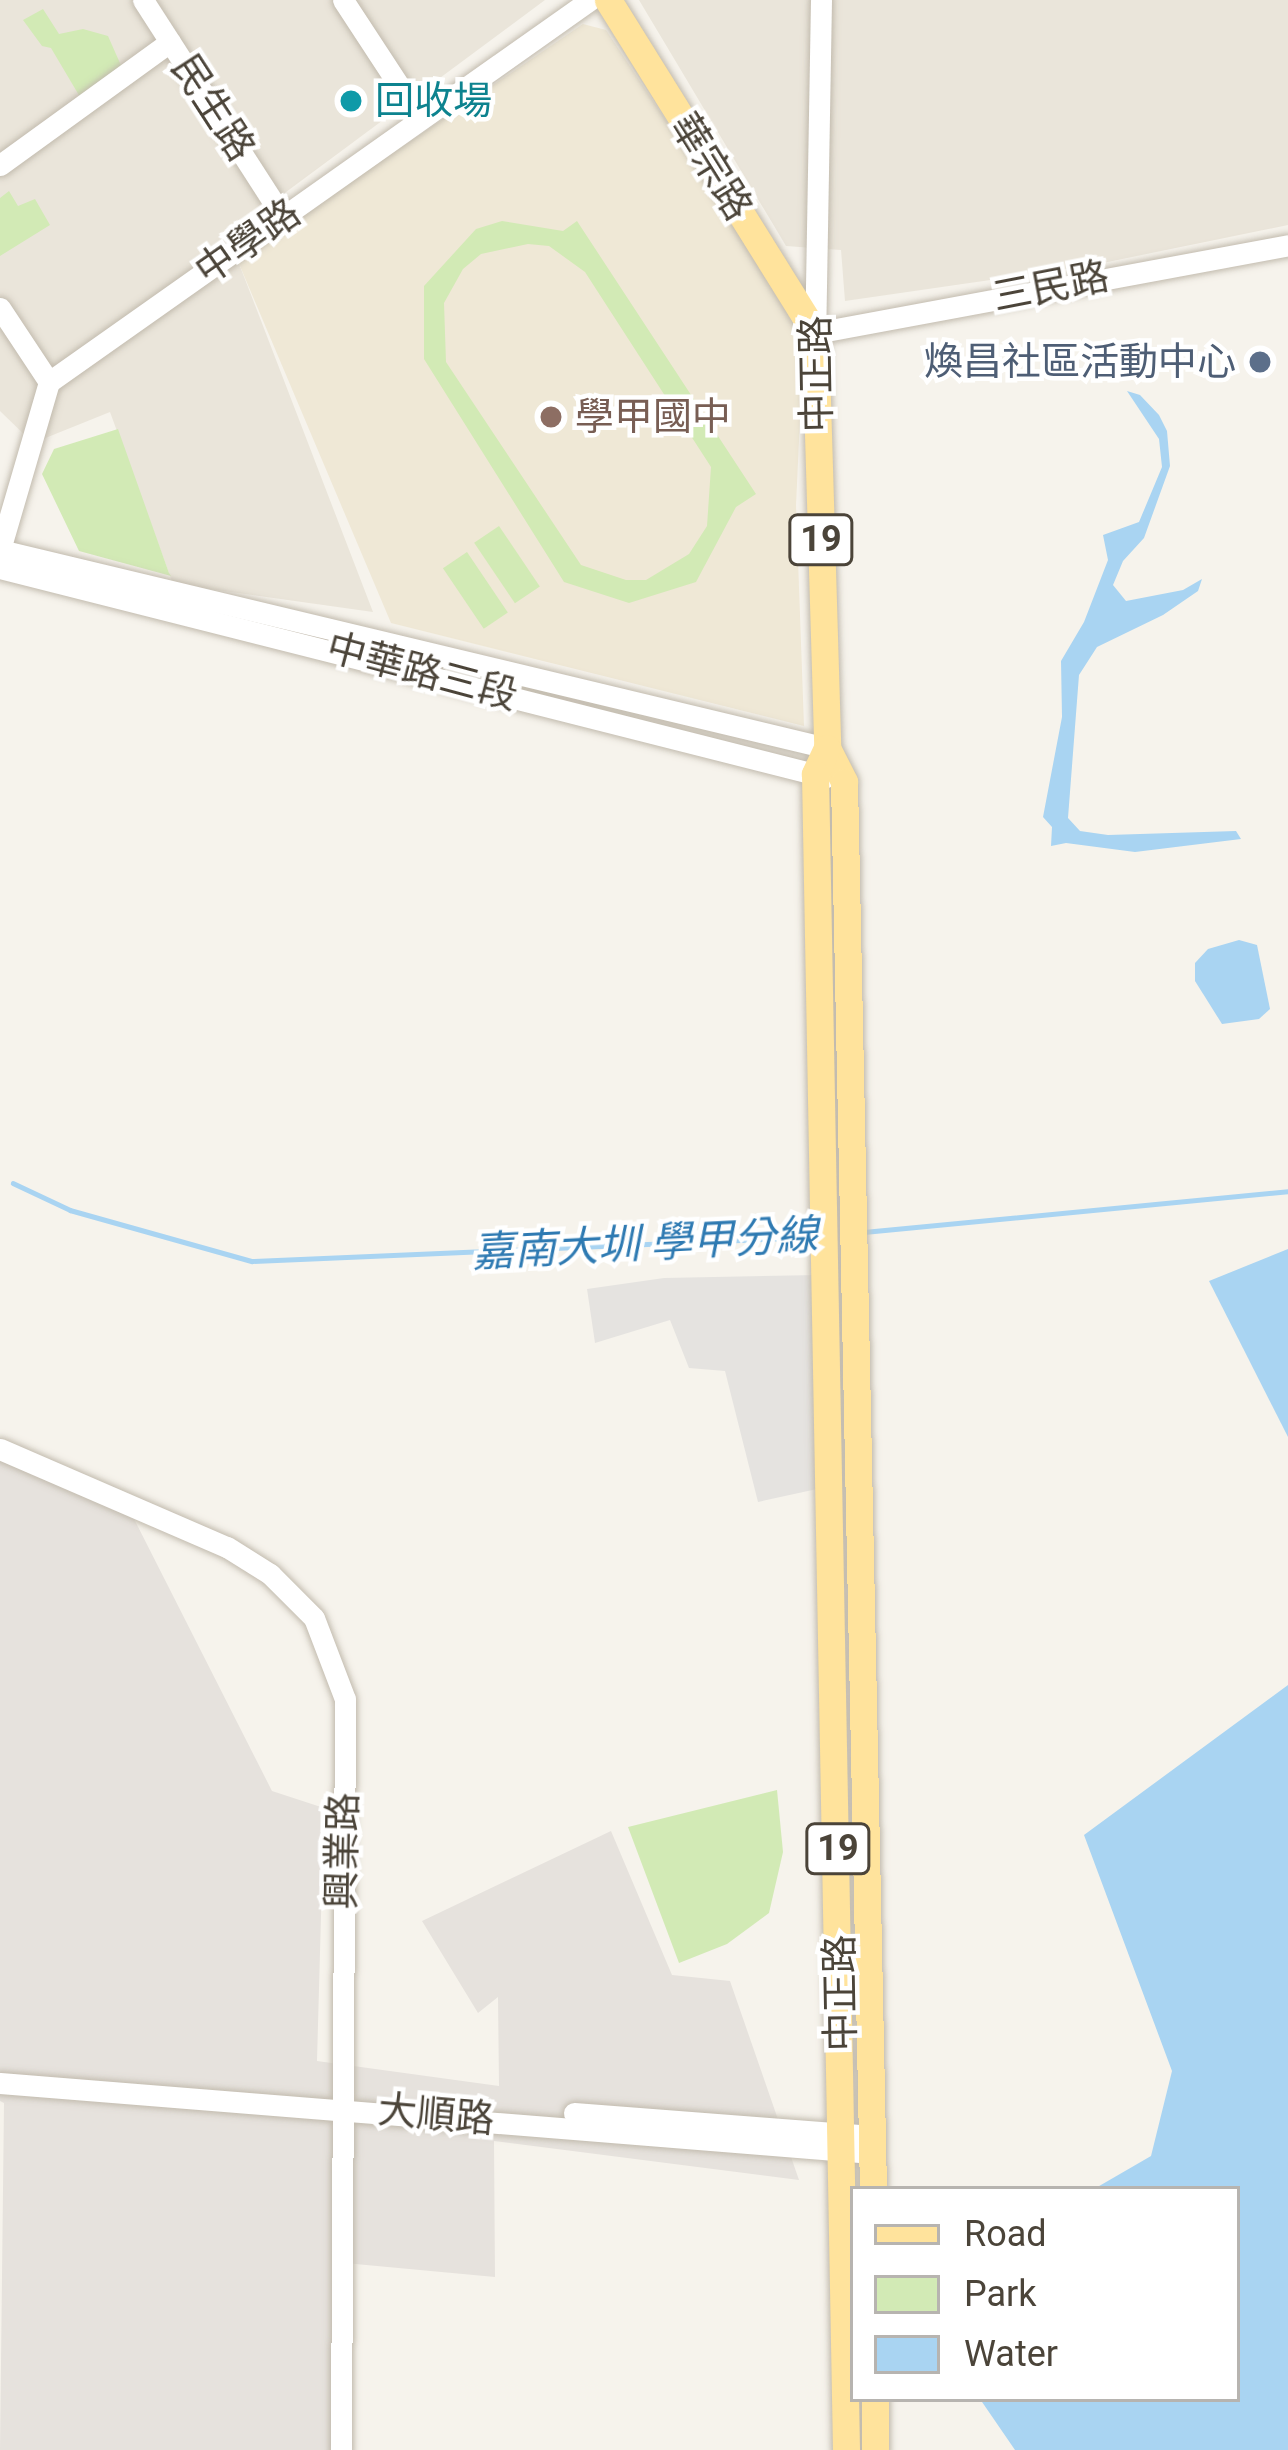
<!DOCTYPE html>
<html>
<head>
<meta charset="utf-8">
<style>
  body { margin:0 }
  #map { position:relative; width:1288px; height:2450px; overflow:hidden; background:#f6f3ec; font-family:Roboto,"Noto Sans TC",sans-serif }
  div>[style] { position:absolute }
  .residential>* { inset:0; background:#eae5da }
  .industrial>* { inset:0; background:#e6e2dd }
  .education>* { inset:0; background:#efe8d6 }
  .green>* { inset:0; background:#d2eab5; transform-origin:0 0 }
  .parking>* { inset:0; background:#e5e3e0 }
  .water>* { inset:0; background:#a9d4f2 }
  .stream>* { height:4.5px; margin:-2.25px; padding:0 2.25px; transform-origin:2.25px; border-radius:2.25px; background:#a9d4f2 }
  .roads { filter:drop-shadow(0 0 3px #c2bbae) drop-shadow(0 0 3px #c2bbae) }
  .minor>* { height:21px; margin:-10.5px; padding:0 10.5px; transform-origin:10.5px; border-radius:10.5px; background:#fff }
  .major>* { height:27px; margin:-13.5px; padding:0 13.5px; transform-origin:13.5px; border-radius:13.5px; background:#ffe39c }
  .dots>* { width:33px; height:33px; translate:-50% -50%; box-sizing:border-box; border:6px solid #fff; border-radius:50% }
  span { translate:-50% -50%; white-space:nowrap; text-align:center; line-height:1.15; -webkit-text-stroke:9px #fff; paint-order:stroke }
  .shield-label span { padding:3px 9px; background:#fff; border:3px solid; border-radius:9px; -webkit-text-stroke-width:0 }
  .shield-label { font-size:36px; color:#4b4439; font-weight:700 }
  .culture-label { font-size:39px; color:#0d838f }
  .left { translate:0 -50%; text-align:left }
  .street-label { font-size:39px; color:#4b4439 }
  .service-label { font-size:39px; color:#4e5e75 }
  .right { translate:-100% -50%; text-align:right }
  .education-label { font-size:39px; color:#785e54 }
  .water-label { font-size:42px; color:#2e7ab2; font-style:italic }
  .legend { position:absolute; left:850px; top:2186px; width:390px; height:216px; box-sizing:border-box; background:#fff; border:3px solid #b7b4b0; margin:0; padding:15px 21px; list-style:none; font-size:36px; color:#4b4439 }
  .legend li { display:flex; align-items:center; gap:24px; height:60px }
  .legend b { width:60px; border:3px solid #b7b4b0 }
</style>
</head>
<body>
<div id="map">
  <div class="residential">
    <i style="clip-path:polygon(0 0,545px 0,228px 235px,373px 612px,173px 584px,110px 412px,33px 443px,0 411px)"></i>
    <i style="clip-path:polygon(639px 0,1288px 0,1288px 225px,1088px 266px,845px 301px,841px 250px,786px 246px)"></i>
  </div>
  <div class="industrial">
    <i style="clip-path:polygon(0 1442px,129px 1509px,272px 1791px,324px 1808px,317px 2061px,499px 2086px,498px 1997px,478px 2013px,422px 1921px,611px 1831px,672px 1975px,730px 1981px,799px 2180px,494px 2141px,495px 2277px,334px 2262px,331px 2450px,0 2450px,4px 2103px,0 2101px)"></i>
  </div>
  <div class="education">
    <i style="clip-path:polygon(583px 24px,606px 30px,804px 329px,796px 505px,804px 726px,391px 623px,237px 259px)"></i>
  </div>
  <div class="green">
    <i style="clip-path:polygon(43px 9px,59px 34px,83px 29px,108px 36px,123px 70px,80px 97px,51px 48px,42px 46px,23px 20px)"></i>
    <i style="clip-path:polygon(9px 191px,18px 206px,35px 199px,50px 225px,0 256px,0 198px)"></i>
    <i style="clip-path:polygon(evenodd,502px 221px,563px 231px,577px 221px,756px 494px,736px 507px,696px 582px,629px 603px,564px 582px,424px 359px,424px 286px,476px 229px,502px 221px,528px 244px,549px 246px,585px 272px,711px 467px,707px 526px,689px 554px,646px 580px,626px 580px,581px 565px,446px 362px,444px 303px,463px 269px,481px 254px,528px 244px)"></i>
    <i style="clip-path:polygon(118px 429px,169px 573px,171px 576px,79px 551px,42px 474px,54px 449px)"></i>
    <i style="left:499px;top:526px;width:73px;height:30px;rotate:56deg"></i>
    <i style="left:467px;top:552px;width:73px;height:29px;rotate:56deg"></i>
    <i style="clip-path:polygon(777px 1790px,783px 1852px,769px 1913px,727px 1944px,679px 1963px,628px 1827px)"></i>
  </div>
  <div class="parking">
    <i style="clip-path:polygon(819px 1275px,817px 1489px,758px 1502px,725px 1371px,689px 1368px,670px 1320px,595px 1343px,587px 1289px,664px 1278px)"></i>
  </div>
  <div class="water">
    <i style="clip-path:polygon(1127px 391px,1140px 395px,1159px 415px,1167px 431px,1170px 466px,1144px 538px,1123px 561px,1113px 585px,1126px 601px,1183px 590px,1202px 579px,1198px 591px,1163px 615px,1097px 647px,1079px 675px,1068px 818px,1080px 831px,1108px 835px,1236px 831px,1241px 839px,1135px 852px,1066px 843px,1051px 846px,1052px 827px,1043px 817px,1062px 717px,1061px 661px,1084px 622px,1108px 560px,1103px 535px,1139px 522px,1162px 467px,1159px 439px)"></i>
    <i style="clip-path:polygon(1239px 940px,1257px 945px,1270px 1009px,1259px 1019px,1222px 1024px,1195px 981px,1195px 963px,1208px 949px)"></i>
    <i style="clip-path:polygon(1288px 1249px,1288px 1437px,1209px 1281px)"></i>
    <i style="clip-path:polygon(1288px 1685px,1288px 2450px,1015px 2450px,980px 2399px,1237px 2399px,1237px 2189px,1094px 2189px,1151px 2156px,1172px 2071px,1084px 1835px)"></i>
  </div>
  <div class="stream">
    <i style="left:13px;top:1183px;width:63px;rotate:25.3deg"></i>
    <i style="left:70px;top:1210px;width:189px;rotate:15.7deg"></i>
    <i style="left:252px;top:1261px;width:560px;rotate:-2.46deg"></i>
    <i style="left:864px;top:1232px;width:426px;rotate:-5.5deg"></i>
  </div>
  <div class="roads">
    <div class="minor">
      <i style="left:143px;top:0;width:258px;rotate:57.2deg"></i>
      <i style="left:343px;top:0;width:142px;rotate:56.8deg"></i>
      <i style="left:590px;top:0;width:662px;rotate:144.77deg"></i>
      <i style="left:49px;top:382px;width:175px;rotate:106.3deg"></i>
      <i style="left:0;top:550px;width:850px;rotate:13.46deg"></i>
      <i style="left:821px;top:0;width:333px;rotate:91deg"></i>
      <i style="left:815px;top:333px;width:481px;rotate:-10.5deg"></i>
      <i style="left:0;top:165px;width:210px;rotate:-35.9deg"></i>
      <i style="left:0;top:308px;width:89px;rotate:56.5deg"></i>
      <i style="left:0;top:568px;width:852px;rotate:14.2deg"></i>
      <i style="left:0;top:1449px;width:247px;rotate:23.4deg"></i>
      <i style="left:227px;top:1547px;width:51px;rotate:32.1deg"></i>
      <i style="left:270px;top:1574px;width:62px;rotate:45deg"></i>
      <i style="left:314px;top:1618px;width:87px;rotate:69.1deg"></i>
      <i style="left:345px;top:1699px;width:751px;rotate:90.31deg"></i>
      <i style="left:0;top:2083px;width:875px;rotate:4.59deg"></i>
      <i style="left:574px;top:2113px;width:299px;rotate:4.4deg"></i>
    </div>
    <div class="major">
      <i style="left:608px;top:0;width:392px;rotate:58.1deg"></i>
      <i style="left:815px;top:333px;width:415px;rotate:88.3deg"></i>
      <i style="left:827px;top:748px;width:38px;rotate:63deg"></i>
      <i style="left:844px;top:782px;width:1407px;rotate:88.82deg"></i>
      <i style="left:827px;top:748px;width:29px;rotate:115deg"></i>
      <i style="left:815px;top:774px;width:1676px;rotate:88.94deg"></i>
      <i style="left:875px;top:2399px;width:51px;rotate:90deg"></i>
    </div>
  </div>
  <div class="dots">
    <i style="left:351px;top:101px;background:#0f9aa8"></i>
    <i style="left:1260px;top:362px;background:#5c6f8a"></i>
    <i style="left:551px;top:417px;background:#8d6e63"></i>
  </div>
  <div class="shield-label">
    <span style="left:821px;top:540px">19</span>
    <span style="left:838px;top:1849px">19</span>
  </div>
  <div class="culture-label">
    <span class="left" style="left:375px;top:101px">回收場</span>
  </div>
  <div class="street-label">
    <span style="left:213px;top:108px;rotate:57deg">民生路</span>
    <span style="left:711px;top:167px;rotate:58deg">華宗路</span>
    <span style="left:248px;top:242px;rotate:-35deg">中學路</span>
    <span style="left:1051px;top:287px;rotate:-11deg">三民路</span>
    <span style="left:817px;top:374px;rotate:-91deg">中正路</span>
    <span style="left:422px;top:672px;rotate:15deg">中華路三段</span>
    <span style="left:343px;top:1851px;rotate:-89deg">興業路</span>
    <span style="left:841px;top:1993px;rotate:-91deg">中正路</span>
    <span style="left:436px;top:2115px;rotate:5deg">大順路</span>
  </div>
  <div class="service-label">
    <span class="right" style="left:1236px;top:362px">煥昌社區活動中心</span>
  </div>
  <div class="education-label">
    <span class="left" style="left:575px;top:417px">學甲國中</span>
  </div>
  <div class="water-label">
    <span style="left:645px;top:1244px;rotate:-3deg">嘉南大圳 學甲分線</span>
  </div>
  <ul class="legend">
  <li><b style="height:15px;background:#ffe39c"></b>Road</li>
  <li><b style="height:33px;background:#d2eab5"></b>Park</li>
  <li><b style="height:33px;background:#a9d4f2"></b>Water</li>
  </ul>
</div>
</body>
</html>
